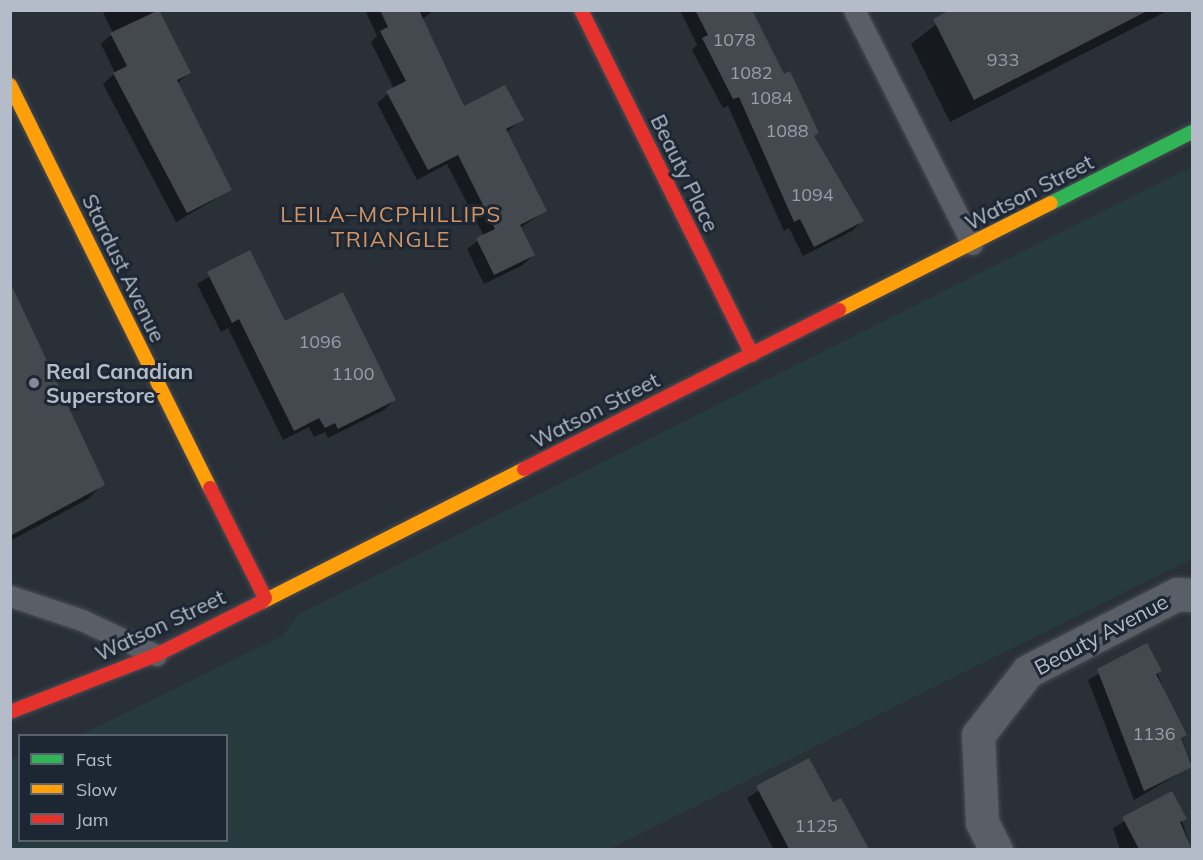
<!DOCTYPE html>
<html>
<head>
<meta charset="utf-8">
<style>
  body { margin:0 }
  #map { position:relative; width:1203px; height:860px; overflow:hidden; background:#2a3038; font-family:Mulish,sans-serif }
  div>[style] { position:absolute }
  .green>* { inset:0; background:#273a3e }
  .shadow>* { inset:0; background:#0007 }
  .building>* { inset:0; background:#444950 }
  .roads { filter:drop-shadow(0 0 2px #484c53) drop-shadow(0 0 2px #484c53) }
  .lane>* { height:21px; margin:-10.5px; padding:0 10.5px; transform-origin:10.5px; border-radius:10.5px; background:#5a5e66 }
  .street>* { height:33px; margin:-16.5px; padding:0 16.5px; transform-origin:16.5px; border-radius:16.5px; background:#5a5e66 }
  .fast>* { height:14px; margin:-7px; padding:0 7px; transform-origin:7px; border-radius:7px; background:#30b455 }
  .slow>* { height:14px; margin:-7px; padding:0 7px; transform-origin:7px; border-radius:7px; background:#ff9f0a }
  .jam>* { height:14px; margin:-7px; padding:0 7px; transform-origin:7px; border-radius:7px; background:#e5322d }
  .dots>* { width:16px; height:16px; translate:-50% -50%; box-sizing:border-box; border:3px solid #1d2633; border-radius:50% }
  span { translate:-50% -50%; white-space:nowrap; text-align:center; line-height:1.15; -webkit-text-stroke:6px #1d2633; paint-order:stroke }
  .number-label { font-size:18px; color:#989fab }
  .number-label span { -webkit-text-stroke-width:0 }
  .street-label { font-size:21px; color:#b4bcc9 }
  .poi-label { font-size:21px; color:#b4bcc9; font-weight:700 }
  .left { translate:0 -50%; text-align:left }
  .neighbourhood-label { font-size:22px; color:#d59563; letter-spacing:1.5px }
  .frame { position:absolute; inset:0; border:12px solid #b4bcc9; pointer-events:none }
  .legend { position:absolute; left:18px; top:734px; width:210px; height:108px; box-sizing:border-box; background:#1d2633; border:2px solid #59626f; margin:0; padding:8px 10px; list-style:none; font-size:18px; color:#b4bcc9 }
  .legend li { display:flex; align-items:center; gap:12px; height:30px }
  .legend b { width:30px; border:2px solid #59626f }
</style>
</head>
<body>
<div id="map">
  <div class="green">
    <i style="clip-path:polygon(1192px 167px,1192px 559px,609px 849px,11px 849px,11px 759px,19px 756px,20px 840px,226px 840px,226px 736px,81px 735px,284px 635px,297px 615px)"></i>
  </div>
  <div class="shadow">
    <i style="clip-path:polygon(102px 10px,158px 10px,189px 73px,177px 84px,231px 190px,176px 222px,103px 84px,115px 73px,101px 44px,113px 33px)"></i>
    <i style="clip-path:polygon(365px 10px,435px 10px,422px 19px,463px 108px,522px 119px,506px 133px,545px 211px,520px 228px,533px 255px,523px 265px,484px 284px,467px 249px,484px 236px,447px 164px,417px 180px,377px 103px,394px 89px,371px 42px,377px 36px)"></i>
    <i style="clip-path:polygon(680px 10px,756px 10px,752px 14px,783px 76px,818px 132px,813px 137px,862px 221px,852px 231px,803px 256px,789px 228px,784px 231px,728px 106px,723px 108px,692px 50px,697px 45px)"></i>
    <i style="clip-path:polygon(954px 10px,1169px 10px,950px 122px,911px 44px)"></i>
    <i style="clip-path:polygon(250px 252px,284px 323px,394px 400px,384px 410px,328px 438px,325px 432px,314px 437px,309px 427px,283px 440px,228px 328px,221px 332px,197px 284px)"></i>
    <i style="clip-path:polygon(10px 286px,103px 484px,88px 499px,10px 541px)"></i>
    <i style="clip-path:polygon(1147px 645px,1192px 766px,1134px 800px,1088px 680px)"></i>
    <i style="clip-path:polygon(809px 760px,832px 804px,841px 800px,867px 850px,774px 850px,747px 798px)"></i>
    <i style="clip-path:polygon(1172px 793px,1192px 850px,1120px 850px,1113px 828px)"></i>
  </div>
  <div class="building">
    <i style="clip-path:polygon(159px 10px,191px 73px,177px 80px,232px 190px,187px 213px,113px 73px,127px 66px,110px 33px)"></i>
    <i style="clip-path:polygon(380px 10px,419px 10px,464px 106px,505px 85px,524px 120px,506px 129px,547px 211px,520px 225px,535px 255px,494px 275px,476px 238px,495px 229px,458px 155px,428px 170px,386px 91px,406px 81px,380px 31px,388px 27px)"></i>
    <i style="clip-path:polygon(695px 10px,752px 10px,784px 74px,790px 71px,819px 133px,814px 136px,864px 221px,814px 247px,800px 219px,794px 222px,739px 97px,733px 99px,702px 38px,708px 35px)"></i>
    <i style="clip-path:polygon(950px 10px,1149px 10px,974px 100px,933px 19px)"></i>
    <i style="clip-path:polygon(250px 250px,285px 321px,343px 292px,396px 400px,338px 429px,335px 423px,325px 428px,319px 418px,294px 431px,239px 319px,232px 323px,207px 272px)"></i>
    <i style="clip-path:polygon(10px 282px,105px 485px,10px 536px)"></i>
    <i style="clip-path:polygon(1147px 643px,1162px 671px,1156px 674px,1187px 735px,1181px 738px,1192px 767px,1144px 791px,1097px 669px)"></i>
    <i style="clip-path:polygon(809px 758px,833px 802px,841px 798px,869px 849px,789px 849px,756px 786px)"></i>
    <i style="clip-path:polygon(1172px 791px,1187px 819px,1180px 822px,1192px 849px,1139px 849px,1122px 817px)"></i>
  </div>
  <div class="roads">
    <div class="lane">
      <i style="left:854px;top:10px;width:262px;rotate:63.2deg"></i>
      <i style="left:10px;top:596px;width:76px;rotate:18.4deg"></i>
      <i style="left:82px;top:620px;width:82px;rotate:25.3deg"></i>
    </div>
    <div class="street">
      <i style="left:996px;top:850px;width:31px;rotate:-117deg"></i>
      <i style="left:982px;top:822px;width:87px;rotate:-92.6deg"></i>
      <i style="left:978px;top:735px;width:81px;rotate:-52deg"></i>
      <i style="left:1028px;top:671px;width:168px;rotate:-27.3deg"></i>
      <i style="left:1177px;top:594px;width:15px;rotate:4deg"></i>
    </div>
    <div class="fast">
      <i style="left:1051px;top:203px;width:158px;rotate:-26.7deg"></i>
    </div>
    <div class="slow">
      <i style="left:10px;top:85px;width:450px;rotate:63.6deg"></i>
      <i style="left:839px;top:310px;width:237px;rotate:-26.8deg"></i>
      <i style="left:262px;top:602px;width:294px;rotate:-26.9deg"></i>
    </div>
    <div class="jam">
      <i style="left:581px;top:10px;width:385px;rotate:63.6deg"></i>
      <i style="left:524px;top:469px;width:353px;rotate:-26.8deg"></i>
      <i style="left:210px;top:488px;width:123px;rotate:63.4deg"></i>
      <i style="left:10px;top:712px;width:157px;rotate:-21.3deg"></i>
      <i style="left:156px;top:655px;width:119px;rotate:-26.6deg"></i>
    </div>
  </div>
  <div class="dots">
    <i style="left:34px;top:383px;background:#848b96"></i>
  </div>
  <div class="number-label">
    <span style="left:734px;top:40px">1078</span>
    <span style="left:1003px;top:60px">933</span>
    <span style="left:751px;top:73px">1082</span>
    <span style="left:771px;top:98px">1084</span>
    <span style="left:787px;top:131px">1088</span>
    <span style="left:812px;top:195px">1094</span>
    <span style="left:320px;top:342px">1096</span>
    <span style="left:353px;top:374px">1100</span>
    <span style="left:1154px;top:734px">1136</span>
    <span style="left:816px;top:826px">1125</span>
  </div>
  <div class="street-label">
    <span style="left:685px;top:173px;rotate:64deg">Beauty Place</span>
    <span style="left:1029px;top:192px;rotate:-27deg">Watson Street</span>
    <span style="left:124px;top:268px;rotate:64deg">Stardust Avenue</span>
    <span style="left:595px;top:410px;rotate:-27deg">Watson Street</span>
    <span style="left:160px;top:625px;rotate:-25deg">Watson Street</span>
    <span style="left:1101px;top:634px;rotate:-28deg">Beauty Avenue</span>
  </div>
  <div class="poi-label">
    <span class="left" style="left:46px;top:383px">Real Canadian<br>Superstore</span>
  </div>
  <div class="neighbourhood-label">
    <span style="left:391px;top:227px">LEILA–MCPHILLIPS<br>TRIANGLE</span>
  </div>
  <div class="frame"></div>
  <ul class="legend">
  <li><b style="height:8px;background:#30b455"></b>Fast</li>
  <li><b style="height:8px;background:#ff9f0a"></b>Slow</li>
  <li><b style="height:8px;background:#e5322d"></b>Jam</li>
  </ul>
</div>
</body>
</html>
